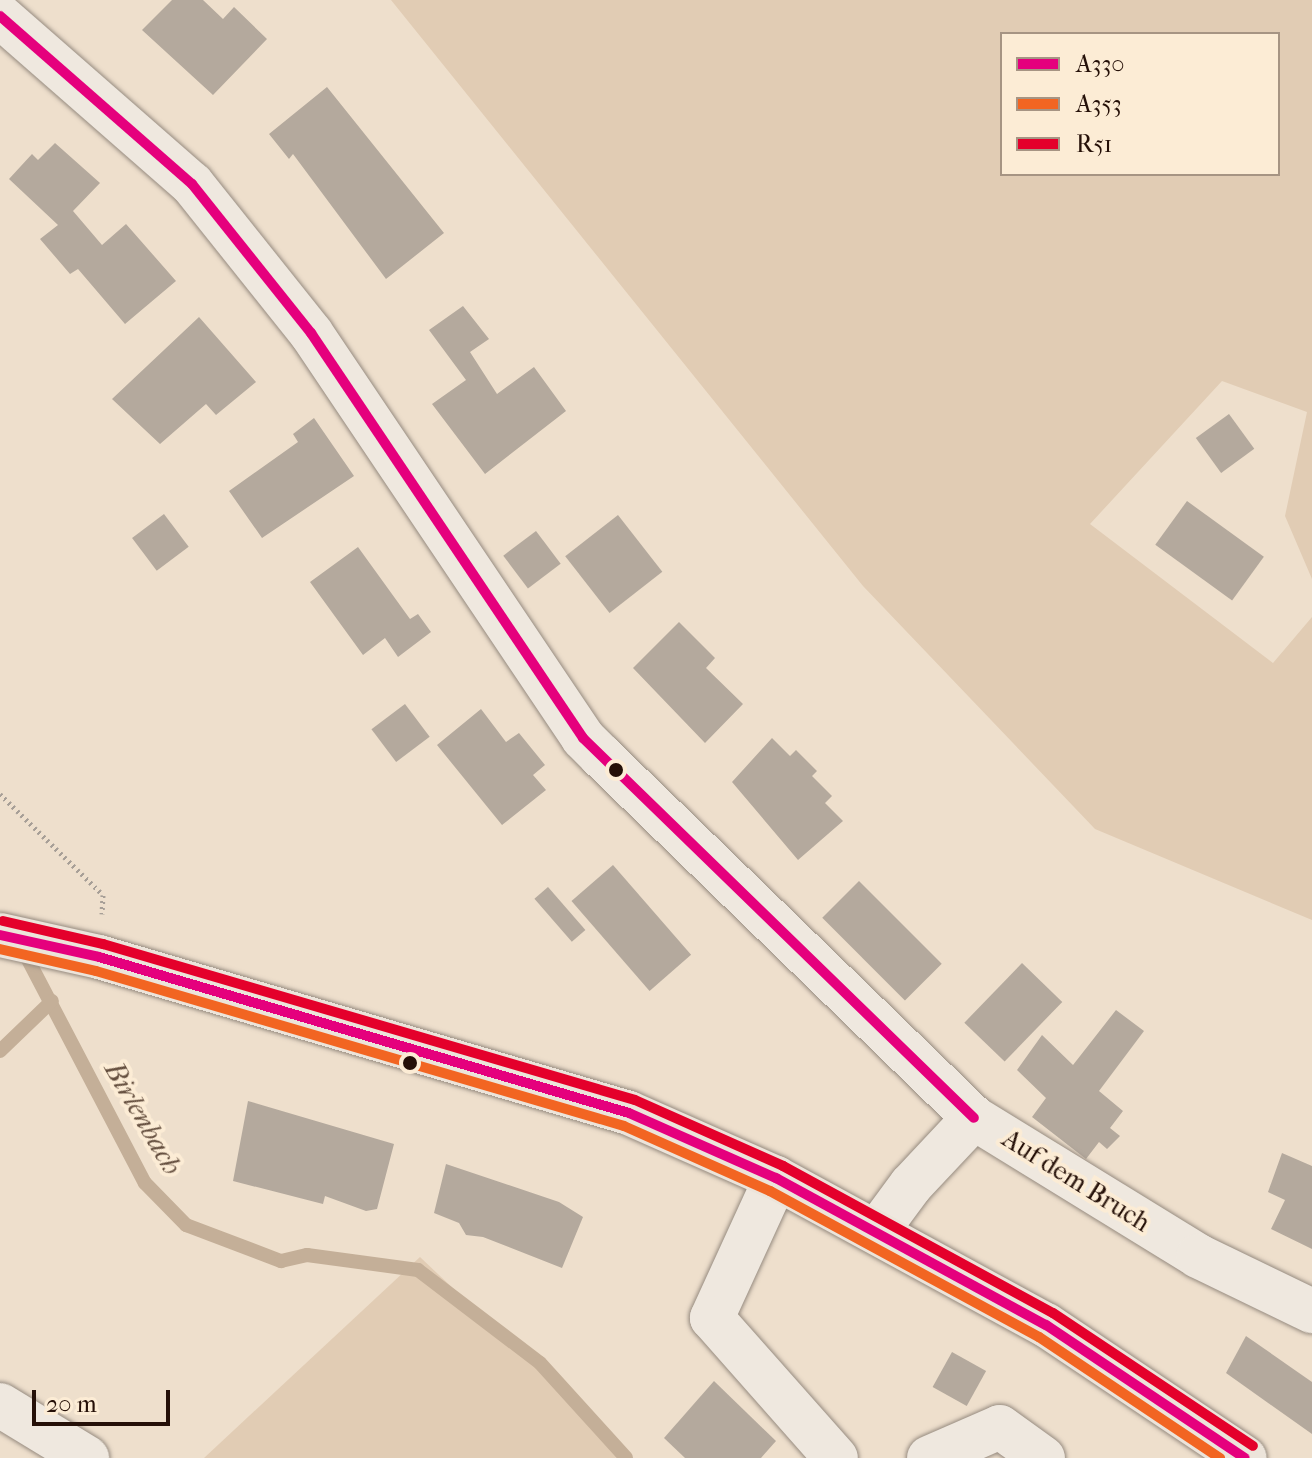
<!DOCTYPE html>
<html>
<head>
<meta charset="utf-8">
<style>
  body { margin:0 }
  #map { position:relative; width:1312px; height:1458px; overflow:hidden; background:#eedfcc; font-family:"IM FELL French Canon",serif }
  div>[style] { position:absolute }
  .green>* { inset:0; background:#e1ccb4 }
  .stream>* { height:14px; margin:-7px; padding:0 7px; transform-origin:7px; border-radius:7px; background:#c4af98 }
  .building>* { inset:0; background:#b4a99d; transform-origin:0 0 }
  .path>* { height:5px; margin-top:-2.5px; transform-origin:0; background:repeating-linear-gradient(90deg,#a79f97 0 2px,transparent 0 6px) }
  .roads { filter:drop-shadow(0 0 2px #968b80) drop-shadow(0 0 2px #968b80) }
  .minor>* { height:44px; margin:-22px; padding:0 22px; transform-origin:22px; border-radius:22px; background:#efe8df }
  .major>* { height:44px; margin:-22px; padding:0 22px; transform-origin:22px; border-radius:22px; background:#ece4da }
  .bus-1>* { height:10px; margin:-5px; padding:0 5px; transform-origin:5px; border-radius:5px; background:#e5007d }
  .bus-2>* { height:10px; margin:-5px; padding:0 5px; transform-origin:5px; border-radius:5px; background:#f26522 }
  .bus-3>* { height:10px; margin:-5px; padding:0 5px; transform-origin:5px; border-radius:5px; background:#e4002b }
  .dots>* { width:22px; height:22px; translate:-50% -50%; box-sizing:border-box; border:4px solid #fcecd5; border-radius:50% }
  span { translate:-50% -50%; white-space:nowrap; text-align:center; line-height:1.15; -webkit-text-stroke:8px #fcecd5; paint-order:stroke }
  .street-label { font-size:26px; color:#251008 }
  .water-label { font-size:28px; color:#644e3e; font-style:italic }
  .legend { position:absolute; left:1000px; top:32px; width:280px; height:144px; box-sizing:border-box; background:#fcecd5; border:2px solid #a69483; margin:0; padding:10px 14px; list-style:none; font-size:24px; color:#251008 }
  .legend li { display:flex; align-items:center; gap:16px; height:40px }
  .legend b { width:40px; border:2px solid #a69483 }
  .scale { position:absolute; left:32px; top:1390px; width:138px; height:36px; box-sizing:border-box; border:4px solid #251008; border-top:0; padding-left:10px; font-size:24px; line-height:28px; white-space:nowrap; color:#251008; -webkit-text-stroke:6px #fcecd5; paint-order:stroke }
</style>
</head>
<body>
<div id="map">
  <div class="green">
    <i style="clip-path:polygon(evenodd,391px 0,1312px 0,1312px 579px,1285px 516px,1307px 412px,1222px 381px,1090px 524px,1273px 663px,1312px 617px,1312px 920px,1095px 829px,863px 586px,391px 0,1278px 34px,1278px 174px,1002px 174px,1002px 34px,1278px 34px)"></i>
    <i style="clip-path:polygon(420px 1257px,632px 1458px,204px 1458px)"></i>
  </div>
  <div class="stream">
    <i style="left:23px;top:950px;width:263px;rotate:62.4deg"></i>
    <i style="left:145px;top:1183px;width:59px;rotate:45.7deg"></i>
    <i style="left:186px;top:1225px;width:102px;rotate:20.8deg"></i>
    <i style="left:281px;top:1261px;width:27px;rotate:-13deg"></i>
    <i style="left:307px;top:1255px;width:112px;rotate:7.7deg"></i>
    <i style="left:418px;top:1270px;width:153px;rotate:37.3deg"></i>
    <i style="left:540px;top:1363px;width:128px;rotate:47.8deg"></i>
    <i style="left:0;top:1051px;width:72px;rotate:-43.9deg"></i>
  </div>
  <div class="building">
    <i style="clip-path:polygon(172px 0,203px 0,223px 19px,234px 7px,267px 39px,213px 95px,142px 30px)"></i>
    <i style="clip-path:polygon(327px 87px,444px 233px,386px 279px,293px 154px,289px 159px,269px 134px)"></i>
    <i style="clip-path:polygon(55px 143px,100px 183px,73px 211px,102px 245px,126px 224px,176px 281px,125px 324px,78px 269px,70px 274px,40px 239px,58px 225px,9px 179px,32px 154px,38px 160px)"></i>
    <i style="clip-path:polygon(463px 306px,489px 339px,470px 352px,497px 394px,534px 367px,566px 411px,485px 474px,432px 404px,466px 380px,429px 330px)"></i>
    <i style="clip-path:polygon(199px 317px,256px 382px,216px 415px,206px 404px,160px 444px,112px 399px)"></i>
    <i style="left:1229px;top:414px;width:43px;height:41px;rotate:54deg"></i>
    <i style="clip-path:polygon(314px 418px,354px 476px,262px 538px,229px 491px,298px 442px,293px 434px)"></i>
    <i style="left:1187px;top:501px;width:95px;height:54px;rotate:36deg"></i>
    <i style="left:164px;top:514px;width:41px;height:40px;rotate:53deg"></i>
    <i style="left:618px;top:515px;width:72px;height:67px;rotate:52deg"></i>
    <i style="left:536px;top:531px;width:41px;height:41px;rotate:53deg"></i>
    <i style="clip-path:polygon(358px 547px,410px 619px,418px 614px,431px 632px,398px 657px,385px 638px,363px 655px,310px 582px)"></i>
    <i style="clip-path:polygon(679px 622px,715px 658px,706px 668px,743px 704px,705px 743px,633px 668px)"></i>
    <i style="left:405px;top:704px;width:41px;height:42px;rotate:53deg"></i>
    <i style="clip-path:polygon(481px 709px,506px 742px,519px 733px,545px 765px,533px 775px,546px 790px,502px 825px,437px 745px)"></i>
    <i style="clip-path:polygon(772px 738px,790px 756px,796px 750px,817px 771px,812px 776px,832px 796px,825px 803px,843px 821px,798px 860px,732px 782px)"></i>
    <i style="left:613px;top:865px;width:119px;height:55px;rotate:49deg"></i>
    <i style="left:859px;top:881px;width:117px;height:52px;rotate:45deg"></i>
    <i style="left:548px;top:887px;width:57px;height:18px;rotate:49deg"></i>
    <i style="left:1022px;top:963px;width:56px;height:83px;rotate:44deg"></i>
    <i style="clip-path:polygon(1116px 1010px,1144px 1031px,1099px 1091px,1123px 1111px,1110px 1128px,1120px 1136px,1107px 1149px,1099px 1142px,1086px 1159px,1032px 1117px,1046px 1098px,1017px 1070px,1042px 1035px,1073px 1065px)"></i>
    <i style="clip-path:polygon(248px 1101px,394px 1144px,377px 1209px,366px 1211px,325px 1196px,323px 1204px,233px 1181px)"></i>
    <i style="clip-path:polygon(1282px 1153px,1312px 1166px,1312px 1249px,1271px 1229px,1285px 1200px,1268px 1192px)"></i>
    <i style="clip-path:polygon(446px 1164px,559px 1202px,583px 1217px,562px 1268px,483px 1237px,466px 1235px,459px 1223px,434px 1213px)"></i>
    <i style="clip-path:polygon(1246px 1336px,1312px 1382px,1312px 1434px,1226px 1373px)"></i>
    <i style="left:952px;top:1352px;width:39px;height:40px;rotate:29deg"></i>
    <i style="clip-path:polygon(714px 1381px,776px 1441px,761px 1458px,685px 1458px,664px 1438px)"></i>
  </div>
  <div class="path">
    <i style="left:0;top:794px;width:144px;rotate:44.4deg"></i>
    <i style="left:103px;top:895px;width:19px;rotate:93deg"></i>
  </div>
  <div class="roads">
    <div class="minor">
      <i style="left:0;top:16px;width:255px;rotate:41.2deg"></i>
      <i style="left:192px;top:184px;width:191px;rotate:51.4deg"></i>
      <i style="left:311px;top:333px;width:488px;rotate:56.1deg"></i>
      <i style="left:583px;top:738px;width:25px;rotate:45deg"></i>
      <i style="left:601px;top:756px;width:520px;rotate:44.14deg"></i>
      <i style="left:974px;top:1118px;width:263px;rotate:31.6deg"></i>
      <i style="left:1198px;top:1256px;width:127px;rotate:25.8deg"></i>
      <i style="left:776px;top:1178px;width:154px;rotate:114.6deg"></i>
      <i style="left:712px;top:1318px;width:187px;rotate:48.5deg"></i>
      <i style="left:877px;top:1231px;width:57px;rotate:-53.5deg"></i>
      <i style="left:911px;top:1185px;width:92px;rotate:-46.8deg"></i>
      <i style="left:0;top:1405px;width:102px;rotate:31.3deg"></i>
      <i style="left:929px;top:1458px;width:77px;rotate:-23.6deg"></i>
      <i style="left:1000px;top:1427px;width:53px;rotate:35.8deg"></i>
    </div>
    <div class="major">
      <i style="left:0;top:935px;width:101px;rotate:12.5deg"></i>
      <i style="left:99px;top:957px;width:552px;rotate:16.4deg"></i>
      <i style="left:629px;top:1113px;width:161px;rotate:23.9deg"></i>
      <i style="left:776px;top:1178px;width:307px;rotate:28.6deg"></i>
      <i style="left:1046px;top:1325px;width:239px;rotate:33.8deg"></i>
    </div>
  </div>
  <div class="bus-1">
    <i style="left:0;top:16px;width:255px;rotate:41.2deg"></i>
    <i style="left:192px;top:184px;width:191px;rotate:51.4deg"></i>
    <i style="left:311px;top:333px;width:488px;rotate:56.1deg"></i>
    <i style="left:583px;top:738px;width:545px;rotate:44.18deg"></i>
    <i style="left:0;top:935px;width:101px;rotate:12.5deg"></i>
    <i style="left:99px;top:957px;width:552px;rotate:16.4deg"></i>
    <i style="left:629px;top:1113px;width:161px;rotate:23.9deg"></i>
    <i style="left:776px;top:1178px;width:307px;rotate:28.6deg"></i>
    <i style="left:1046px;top:1325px;width:239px;rotate:33.8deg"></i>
  </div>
  <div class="bus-2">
    <i style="left:0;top:949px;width:98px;rotate:12.9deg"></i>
    <i style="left:96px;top:971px;width:550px;rotate:16.36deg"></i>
    <i style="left:624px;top:1126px;width:160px;rotate:24deg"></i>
    <i style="left:770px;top:1191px;width:306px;rotate:28.5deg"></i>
    <i style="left:1039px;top:1337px;width:218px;rotate:33.8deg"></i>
  </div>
  <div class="bus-3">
    <i style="left:3px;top:921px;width:103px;rotate:13deg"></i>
    <i style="left:103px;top:944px;width:554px;rotate:16.34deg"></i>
    <i style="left:635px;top:1100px;width:162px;rotate:24deg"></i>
    <i style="left:783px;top:1166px;width:307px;rotate:28.6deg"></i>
    <i style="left:1053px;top:1313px;width:240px;rotate:33.6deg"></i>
  </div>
  <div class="dots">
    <i style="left:616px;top:770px;background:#251008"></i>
    <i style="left:410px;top:1063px;background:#251008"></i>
  </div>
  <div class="street-label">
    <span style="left:1076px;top:1181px;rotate:32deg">Auf dem Bruch</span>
  </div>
  <div class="water-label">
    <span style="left:143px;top:1118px;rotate:60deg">Birlenbach</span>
  </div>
  <ul class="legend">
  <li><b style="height:10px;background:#e5007d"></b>A330</li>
  <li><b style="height:10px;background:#f26522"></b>A353</li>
  <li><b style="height:10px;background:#e4002b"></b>R51</li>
  </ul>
  <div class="scale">20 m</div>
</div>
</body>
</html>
